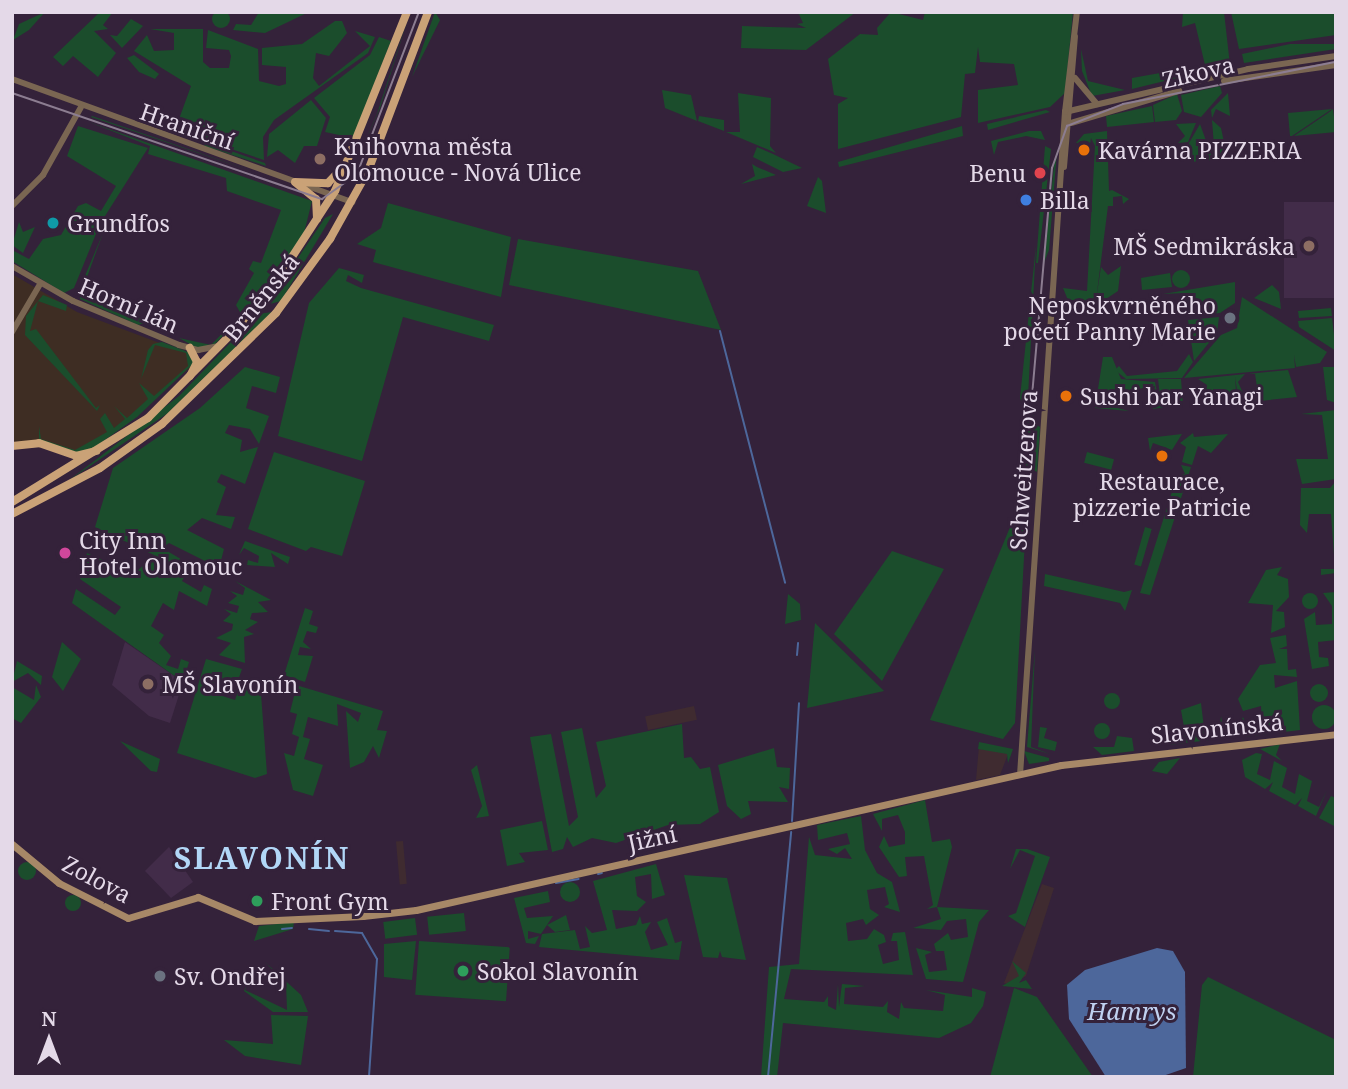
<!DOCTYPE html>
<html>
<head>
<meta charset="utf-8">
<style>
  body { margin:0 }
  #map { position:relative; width:1348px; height:1089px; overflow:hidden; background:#34223a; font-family:"Noto Serif",serif }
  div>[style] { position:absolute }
  .commercial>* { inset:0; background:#3e2d23 }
  .industrial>* { inset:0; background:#3f2b30; transform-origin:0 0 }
  .built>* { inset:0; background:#422c49; transform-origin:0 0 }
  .green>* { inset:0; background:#1b4d2c; transform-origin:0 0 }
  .round { border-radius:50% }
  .water>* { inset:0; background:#4d679b }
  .stream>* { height:2px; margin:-1px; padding:0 1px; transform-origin:1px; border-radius:1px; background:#4d679b }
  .tertiary>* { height:6px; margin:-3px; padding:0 3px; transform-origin:3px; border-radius:3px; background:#7a6652 }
  .secondary>* { height:7px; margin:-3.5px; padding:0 3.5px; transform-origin:3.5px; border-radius:3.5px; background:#a78867 }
  .primary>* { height:8px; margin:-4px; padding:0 4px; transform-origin:4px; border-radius:4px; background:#caa277 }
  .tram>* { height:2px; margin:-1px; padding:0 1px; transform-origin:1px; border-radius:1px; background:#8c7d91 }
  .dots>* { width:19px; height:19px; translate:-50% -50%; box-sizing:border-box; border:4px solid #34223a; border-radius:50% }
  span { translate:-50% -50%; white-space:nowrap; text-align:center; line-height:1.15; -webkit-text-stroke:6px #34223a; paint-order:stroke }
  .street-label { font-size:23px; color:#e4d9e8 }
  .poi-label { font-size:23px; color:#e4d9e8 }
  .left { translate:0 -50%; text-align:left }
  .right { translate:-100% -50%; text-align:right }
  .water-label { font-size:24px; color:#c0d1f0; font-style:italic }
  .district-label { font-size:30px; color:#b2d7f7; font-weight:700; letter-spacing:2px }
  .frame { position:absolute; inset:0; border:14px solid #e4d9e8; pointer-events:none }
  .north { position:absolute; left:14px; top:1005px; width:70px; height:70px; -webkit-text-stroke:5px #34223a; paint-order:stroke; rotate:0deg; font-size:19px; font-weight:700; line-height:28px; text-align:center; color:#e4d9e8 }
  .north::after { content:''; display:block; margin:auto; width:24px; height:32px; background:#e4d9e8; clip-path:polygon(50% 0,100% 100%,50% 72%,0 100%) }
</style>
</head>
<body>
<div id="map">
  <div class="commercial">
    <i style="clip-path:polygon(12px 274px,77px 312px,189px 354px,192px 366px,118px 428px,73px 452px,40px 440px,12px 442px)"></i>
  </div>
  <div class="industrial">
    <i style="left:694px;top:706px;width:14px;height:50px;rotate:78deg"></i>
    <i style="clip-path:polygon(979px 746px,1008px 754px,1000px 775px,976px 780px)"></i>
    <i style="left:403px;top:841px;width:43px;height:7px;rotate:85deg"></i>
    <i style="clip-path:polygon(1042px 884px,1054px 888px,1026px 976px,1009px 985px,1004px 983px)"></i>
  </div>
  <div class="built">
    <i style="left:1336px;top:202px;width:96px;height:52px;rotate:90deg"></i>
    <i style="clip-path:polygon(125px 642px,183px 682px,170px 723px,149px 716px,112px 685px)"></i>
    <i style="clip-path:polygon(169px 847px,193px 882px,171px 898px,145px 871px)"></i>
  </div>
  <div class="green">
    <i class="round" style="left:212px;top:10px;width:18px;height:18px"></i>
    <i style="clip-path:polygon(45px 12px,29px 30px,13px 40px,19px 24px)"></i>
    <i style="clip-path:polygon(100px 12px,113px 12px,103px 25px,108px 29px,94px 31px,116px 53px,98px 77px,73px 56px,63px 66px,53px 57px)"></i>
    <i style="clip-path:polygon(259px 12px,309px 12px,265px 33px,233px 30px,236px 24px,251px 25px)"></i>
    <i style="clip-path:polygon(410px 12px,380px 108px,352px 172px,377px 114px)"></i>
    <i style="clip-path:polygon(435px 12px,440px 20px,412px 77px)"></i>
    <i style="clip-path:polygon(798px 12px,856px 12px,806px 50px,741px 48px,742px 26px,806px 28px,797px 24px,803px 23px)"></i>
    <i style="clip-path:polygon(891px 12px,923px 20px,925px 12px,1073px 12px,1065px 93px,1050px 107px,978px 123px,978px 90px,1018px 85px,1014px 64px,980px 62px,978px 47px,975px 73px,965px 74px,961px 117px,838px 149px,838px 104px,848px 98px,834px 95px,828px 59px,860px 34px,878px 35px,877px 28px)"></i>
    <i style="clip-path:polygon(1183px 12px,1224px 12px,1230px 65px,1132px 89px,1132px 78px,1205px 65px,1195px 23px,1182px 27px)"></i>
    <i style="clip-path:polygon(1231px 12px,1336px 12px,1336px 35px,1239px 49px)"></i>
    <i style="clip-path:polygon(131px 19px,143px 26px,122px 48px,110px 35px,117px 36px)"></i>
    <i style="clip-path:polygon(335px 21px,342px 21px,347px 33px,329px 56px,316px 53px,313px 78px,319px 86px,370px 46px,355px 31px,375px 37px,368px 53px,274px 120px,263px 137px,264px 160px,175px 130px,191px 86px,134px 51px,147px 35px,154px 51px,174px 50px,174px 33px,150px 29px,203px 29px,203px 62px,210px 68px,229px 68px,231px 56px,229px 50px,206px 48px,208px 30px,258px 49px,259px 81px,279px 86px,286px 84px,286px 67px,262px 65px,262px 48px,302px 44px)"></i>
    <i style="clip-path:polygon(379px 37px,391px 41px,353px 138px,325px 132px,330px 117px,314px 98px,370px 55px)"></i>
    <i style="clip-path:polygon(1290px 44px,1336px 44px,1336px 49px,1244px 63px,1242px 54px)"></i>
    <i style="clip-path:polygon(1081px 49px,1088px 81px,1125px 90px,1092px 96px,1082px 71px)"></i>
    <i style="clip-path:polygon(134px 55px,159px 74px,155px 79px,139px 72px,127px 58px)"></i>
    <i style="clip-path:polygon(1220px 86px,1222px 93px,1201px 117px,1184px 112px,1181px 95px)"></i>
    <i style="clip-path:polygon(662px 90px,691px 95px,697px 121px,665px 108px)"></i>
    <i style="clip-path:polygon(738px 93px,771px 98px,770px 146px,776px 153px,726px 132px,740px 132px)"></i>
    <i style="clip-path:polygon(1228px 93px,1230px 116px,1216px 109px,1212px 118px,1211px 110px)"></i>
    <i style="clip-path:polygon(1177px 94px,1182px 111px,1176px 120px,1155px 122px,1153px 105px)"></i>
    <i style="clip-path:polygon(311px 100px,326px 118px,317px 146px,304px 146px,295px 163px,278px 150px,267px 157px,269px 134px)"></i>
    <i style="clip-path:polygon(1152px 106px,1154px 122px,1107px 127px,1106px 116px)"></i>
    <i style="clip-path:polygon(1332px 109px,1292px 136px,1290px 136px,1288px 113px)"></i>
    <i style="clip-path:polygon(1333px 109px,1336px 132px,1294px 136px,1328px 113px)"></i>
    <i style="clip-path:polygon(1046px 110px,1050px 112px,988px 130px,987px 124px)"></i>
    <i style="clip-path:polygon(92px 116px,252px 171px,91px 117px)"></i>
    <i style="clip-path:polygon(699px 116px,724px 120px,724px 131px,698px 121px)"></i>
    <i style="clip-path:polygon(1212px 120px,1221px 128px,1227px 156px,1219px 156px,1214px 146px)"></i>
    <i style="clip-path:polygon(89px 122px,312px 201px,303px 237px,272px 285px,214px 345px,197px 348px,179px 338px,211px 345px,241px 314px,236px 305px,254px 273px,249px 269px,253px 261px,261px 263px,281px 210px,227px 191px,226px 178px,148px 154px,150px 146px)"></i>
    <i style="clip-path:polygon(1196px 123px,1188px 142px,1178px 143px,1185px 136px,1176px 124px)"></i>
    <i style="clip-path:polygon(1200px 124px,1213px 160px,1191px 162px,1189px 143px)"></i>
    <i style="clip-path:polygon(78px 126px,148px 148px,100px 224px,74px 288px,64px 293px,12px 261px,12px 250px,29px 259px,43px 239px,61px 235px,78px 206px,86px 203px,101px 211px,116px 186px,67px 156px)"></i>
    <i style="clip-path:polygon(962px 126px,963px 136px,839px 167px,838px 162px)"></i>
    <i style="clip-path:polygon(1029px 131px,1041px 131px,1045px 140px,1026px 136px,998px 142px,994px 155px,991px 141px)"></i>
    <i style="clip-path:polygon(1107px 131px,1109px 191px,1112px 190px,1129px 199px,1123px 204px,1122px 196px,1113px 197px,1113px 206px,1108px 206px,1096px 300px,1101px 267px,1108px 275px,1121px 266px,1118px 291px,1103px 301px,1068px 300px,1063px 288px,1087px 291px,1095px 146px,1091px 138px,1090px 145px,1076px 143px,1084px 134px)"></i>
    <i style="clip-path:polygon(202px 141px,265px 163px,266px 166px,205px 146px)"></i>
    <i style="clip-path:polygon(1045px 146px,1051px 149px,1038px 263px,1036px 263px)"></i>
    <i style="clip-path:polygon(757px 147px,773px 154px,802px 168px,783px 172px,753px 157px)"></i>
    <i style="clip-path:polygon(1057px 151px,1049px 250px,1044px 263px,1054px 165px)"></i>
    <i style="clip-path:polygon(752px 164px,757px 167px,776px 175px,741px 184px,755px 176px)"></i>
    <i style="clip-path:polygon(818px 177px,822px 181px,826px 213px,807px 206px)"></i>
    <i style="clip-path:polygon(388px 203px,511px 237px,501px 297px,373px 262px,376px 250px,357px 244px,381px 228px)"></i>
    <i style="clip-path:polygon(333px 214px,281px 301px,266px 305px,325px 218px)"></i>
    <i style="clip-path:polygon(19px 222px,23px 232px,35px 227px,23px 253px,12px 245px)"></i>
    <i style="clip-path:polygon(103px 233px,82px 291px,89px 300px,142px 319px,150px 316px,147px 322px,138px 325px,80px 299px,79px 290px)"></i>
    <i style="clip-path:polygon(518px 239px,698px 271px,721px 330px,509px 285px)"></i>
    <i style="clip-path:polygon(1036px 245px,1028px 397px,1035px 399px,1033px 423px,1040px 427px,1037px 472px,1023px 464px,1028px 414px,1020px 398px)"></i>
    <i style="clip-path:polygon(339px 268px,364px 275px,362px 283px,348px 275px,346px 281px,361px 288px,494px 325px,489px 341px,403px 317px,362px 461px,278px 436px,309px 303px)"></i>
    <i class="round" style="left:1172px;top:270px;width:18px;height:18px"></i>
    <i style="clip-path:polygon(1170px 273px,1172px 287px,1142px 290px,1141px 278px)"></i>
    <i style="clip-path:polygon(1235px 282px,1235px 303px,1220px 313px,1188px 316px,1185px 293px,1163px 294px)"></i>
    <i style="clip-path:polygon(1272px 285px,1279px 292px,1281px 309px,1254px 298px)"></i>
    <i style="clip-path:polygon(43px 295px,67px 305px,66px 311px,38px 301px,30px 331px,36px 329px,96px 408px,100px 405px,97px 411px,25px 335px,26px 316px)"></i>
    <i style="clip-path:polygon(1242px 297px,1327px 352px,1320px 363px,1296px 367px,1294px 355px,1295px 368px,1184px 378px,1221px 335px,1237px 328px)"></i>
    <i style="clip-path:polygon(1331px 308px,1332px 316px,1299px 318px,1298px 311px)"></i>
    <i style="clip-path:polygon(272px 312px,168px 413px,68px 481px,179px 396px,258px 314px)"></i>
    <i style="clip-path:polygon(1219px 317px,1217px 333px,1194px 361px,1188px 320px)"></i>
    <i style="clip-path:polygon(1332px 318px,1336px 351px,1299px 327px,1298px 321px)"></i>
    <i style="clip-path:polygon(162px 342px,188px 352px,194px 363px,137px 417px,88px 452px,79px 453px,39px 440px,39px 426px,41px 439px,75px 450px,107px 432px,100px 419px,105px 413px,114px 428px,125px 419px,114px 406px,127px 418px,148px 399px,139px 383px,154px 396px,188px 366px,186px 353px,155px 345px,141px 379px,148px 350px,153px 344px)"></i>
    <i style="clip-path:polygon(1189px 354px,1193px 362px,1182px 378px,1126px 379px,1115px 370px,1119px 366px,1127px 376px,1177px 371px)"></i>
    <i style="clip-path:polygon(1103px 357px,1112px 357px,1121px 379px,1155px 382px,1159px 403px,1152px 404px,1155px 386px,1116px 393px,1114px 407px,1129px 411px,1095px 408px)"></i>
    <i style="clip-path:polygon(245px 367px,280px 377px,276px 393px,252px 386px,246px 408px,269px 416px,259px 444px,250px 429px,229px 425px,225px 433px,242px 440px,240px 452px,258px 447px,245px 484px,221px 474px,217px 482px,226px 487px,216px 515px,235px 517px,231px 529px,202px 518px,187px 530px,224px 549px,219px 568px,169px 543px,162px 548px,191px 565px,182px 581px,201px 592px,204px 585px,212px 589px,207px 606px,179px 591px,174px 610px,163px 603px,151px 626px,164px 635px,159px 643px,171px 656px,166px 665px,178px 669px,181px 659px,189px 662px,183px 682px,72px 603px,76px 589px,115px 615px,121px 607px,80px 579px,87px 553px,134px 574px,154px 555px,95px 527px,113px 468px,200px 408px)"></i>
    <i style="clip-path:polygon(1323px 367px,1336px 367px,1336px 403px,1327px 400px)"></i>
    <i style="clip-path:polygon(1288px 370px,1297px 397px,1250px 402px,1257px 387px,1255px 374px,1248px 374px)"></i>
    <i style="clip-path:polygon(1245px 374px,1238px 382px,1247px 402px,1239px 403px,1235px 377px,1237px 404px,1201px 407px,1207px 385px,1198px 379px)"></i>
    <i style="clip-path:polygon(1158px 379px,1181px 379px,1183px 405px,1152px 409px,1161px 404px)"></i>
    <i style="clip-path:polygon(1336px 410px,1336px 479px,1302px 484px,1296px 459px,1328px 459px,1322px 415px,1301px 414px)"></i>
    <i style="clip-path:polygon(1193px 433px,1194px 437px,1228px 434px,1211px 453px,1198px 446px,1192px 465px,1182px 462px,1186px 447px,1180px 443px)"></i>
    <i style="clip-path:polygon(1182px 434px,1172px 450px,1153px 443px,1150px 451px,1148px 438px)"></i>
    <i style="clip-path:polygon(274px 452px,365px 481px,342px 556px,311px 547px,306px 551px,248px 529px)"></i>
    <i style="left:1087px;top:452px;width:28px;height:11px;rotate:15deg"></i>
    <i style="clip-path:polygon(1181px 465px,1191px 467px,1150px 595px,1140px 593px,1177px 476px,1185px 474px)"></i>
    <i style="clip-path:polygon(1336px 481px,1336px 573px,1321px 575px,1321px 569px,1335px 569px,1331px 514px,1309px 514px,1307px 533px,1300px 525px,1301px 488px,1330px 488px)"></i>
    <i style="clip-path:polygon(1028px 484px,1015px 723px,1003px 739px,930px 720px)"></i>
    <i style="left:1145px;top:527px;width:7px;height:39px;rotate:16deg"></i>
    <i style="clip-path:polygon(245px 541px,290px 557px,288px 564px,271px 553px,275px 567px,247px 565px,248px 560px,258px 563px,259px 556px,244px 548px,239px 555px)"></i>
    <i style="clip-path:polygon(892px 551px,944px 569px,882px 681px,834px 634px)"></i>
    <i style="clip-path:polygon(1282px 567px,1277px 575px,1288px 579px,1289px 597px,1276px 611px,1284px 612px,1285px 627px,1271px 633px,1273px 605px,1248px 603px,1266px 570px)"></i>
    <i style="clip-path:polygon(1045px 574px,1124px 592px,1132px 590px,1125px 611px,1120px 603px,1044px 586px)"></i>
    <i style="clip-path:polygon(235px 581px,271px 600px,258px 602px,268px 612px,252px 613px,250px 619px,258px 622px,245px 630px,254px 634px,244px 637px,245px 663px,219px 655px,231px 643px,216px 638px,232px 630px,233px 624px,223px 621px,231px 614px,224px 609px,237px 613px,239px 606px,228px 603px,237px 596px,230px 591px,243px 595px,245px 588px)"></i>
    <i style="clip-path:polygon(1336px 592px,1336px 640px,1318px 642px,1319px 657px,1328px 658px,1329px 666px,1312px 669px,1304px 619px,1315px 612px,1316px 625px,1332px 624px,1332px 606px,1323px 593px)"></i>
    <i class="round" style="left:1302px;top:593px;width:16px;height:16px"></i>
    <i style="clip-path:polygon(788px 594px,800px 604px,801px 620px,785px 624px)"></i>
    <i style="clip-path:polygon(305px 608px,313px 611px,309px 624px,318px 627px,316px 633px,307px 631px,303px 642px,311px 649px,300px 647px,298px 655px,313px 656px,305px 682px,284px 675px)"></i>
    <i style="clip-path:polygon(815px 623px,884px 691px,807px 708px)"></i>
    <i style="clip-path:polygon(1286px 635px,1287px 646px,1279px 649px,1287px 649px,1288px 670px,1296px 669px,1297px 677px,1274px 675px,1275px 688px,1297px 681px,1300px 730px,1244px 737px,1239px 725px,1243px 717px,1246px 724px,1262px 722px,1261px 706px,1243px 711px,1238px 699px,1260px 665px,1276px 663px,1270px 638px)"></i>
    <i style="clip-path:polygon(62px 642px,81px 659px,63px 691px,52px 677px)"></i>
    <i style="clip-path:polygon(1035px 649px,1031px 747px,1050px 754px,1027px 747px)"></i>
    <i style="clip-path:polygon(206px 659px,242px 669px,236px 686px,226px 679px,210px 692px,235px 700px,239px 687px,261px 694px,267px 774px,255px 778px,177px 753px)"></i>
    <i style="clip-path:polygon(17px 661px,42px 676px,41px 685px,28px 673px,12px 682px)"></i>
    <i style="clip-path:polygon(269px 677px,383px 711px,377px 730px,387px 731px,379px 758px,373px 746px,364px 762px,350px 768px,346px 711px,358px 722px,361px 713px,337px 704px,338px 726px,308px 717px,303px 737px,310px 739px,304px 759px,323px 765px,313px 796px,293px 790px,284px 753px,294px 756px,299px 737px,292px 734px,297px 714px,290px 712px,295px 692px,269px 685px)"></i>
    <i class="round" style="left:1310px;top:684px;width:18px;height:18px"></i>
    <i style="clip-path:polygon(36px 685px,41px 697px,21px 723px,12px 718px,12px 687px,34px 700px)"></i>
    <i class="round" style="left:1104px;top:693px;width:16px;height:16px"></i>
    <i style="clip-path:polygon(1201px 703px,1204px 728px,1220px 727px,1221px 716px,1225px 738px,1170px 745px,1184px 727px,1181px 710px)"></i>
    <i class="round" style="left:1312px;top:705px;width:24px;height:24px"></i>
    <i class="round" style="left:1094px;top:723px;width:16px;height:16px"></i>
    <i style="clip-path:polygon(682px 724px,684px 758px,691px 757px,700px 769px,710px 767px,719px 812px,700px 824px,668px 825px,616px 843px,592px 838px,573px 847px,567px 837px,563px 849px,552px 852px,530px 737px,551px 734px,569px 826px,578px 817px,561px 732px,582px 728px,596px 798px,606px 786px,596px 742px)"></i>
    <i style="clip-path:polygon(1040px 727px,1047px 728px,1044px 738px,1057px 742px,1055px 751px,1038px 747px)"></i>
    <i style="clip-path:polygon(1117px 736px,1132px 738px,1134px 751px,1102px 755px,1093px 747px,1114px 747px)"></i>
    <i style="clip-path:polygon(120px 741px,160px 759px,157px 772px,151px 771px)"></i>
    <i style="clip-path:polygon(979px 742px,1013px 749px,1008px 763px,1007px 754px,978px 749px)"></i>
    <i style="clip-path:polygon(1280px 744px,1276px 755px,1282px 761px,1260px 749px,1240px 754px)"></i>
    <i style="clip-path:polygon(774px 748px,777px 767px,790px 768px,789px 789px,779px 787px,788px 802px,748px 801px,751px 814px,741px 819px,727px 806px,718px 765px)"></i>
    <i style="clip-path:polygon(1024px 751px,1049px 758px,1049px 761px,1029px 764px)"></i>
    <i style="clip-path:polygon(1256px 753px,1262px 754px,1257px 774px,1270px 780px,1274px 761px,1287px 768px,1282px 787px,1295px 794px,1299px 774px,1312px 781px,1307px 801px,1319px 807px,1327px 790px,1316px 816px,1298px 806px,1302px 798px,1295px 805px,1269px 791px,1273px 782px,1265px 789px,1245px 777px,1242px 760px)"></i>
    <i style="clip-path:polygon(1180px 758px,1167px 774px,1152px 771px,1159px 762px)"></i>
    <i style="clip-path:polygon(477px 765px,489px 816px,476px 818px,482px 806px,471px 770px)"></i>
    <i style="clip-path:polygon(1331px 796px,1336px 798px,1336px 827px,1319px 818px)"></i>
    <i style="clip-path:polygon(925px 800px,932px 842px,950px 839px,952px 847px,937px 907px,989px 910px,979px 922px,963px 982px,926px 979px,916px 948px,932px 952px,925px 955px,929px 972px,947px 970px,944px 951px,936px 951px,934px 944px,948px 933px,951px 940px,968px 937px,966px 919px,947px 921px,941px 930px,913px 928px,941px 919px,937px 907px,927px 909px,933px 905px,924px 856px,905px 857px,907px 876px,899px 877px,879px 847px,884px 836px,889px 847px,905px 844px,905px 832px,898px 815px,882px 819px,882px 831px,873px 814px)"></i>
    <i style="clip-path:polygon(861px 816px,865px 850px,877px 873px,892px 882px,900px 912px,884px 907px,889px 904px,885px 887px,867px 890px,870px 909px,879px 915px,866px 925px,863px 919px,846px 923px,848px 941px,867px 939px,874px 929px,884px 935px,886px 942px,878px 945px,883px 964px,899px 960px,897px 941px,891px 941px,893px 933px,905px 932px,913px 975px,791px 969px,784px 999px,824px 1002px,828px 996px,828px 1006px,836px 1010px,838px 984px,839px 1007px,842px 984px,865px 986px,845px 988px,844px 1004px,883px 1007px,888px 1001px,887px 1012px,899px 1019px,901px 1002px,904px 1008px,943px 1011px,945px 995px,926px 990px,972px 997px,972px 988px,986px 992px,983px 1006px,971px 1023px,939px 1038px,783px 1023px,777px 1077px,761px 1077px,769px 967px,799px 964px,809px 837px,815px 855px,852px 859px,845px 848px,837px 854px,828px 849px,850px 844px,847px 833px,818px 840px,817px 825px)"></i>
    <i style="clip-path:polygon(542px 821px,548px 850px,519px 853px,525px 862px,507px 866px,500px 830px)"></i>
    <i style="clip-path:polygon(1016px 849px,1027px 849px,1050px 857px,1025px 927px,1008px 916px,1016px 913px,1035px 856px,1020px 850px,1010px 869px)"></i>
    <i class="round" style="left:18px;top:862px;width:18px;height:18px"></i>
    <i style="clip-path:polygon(656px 864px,665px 895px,652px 899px,651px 874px,635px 877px,637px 896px,646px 902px,637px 911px,612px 910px,616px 929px,636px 925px,640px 916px,642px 924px,651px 922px,645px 932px,651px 950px,668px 945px,657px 922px,667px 918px,675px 943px,682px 941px,679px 960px,539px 947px,542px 934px,575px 930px,580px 949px,590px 947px,585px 926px,592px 933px,607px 930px,593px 881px)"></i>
    <i style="clip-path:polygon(684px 875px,727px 878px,746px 960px,722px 957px,720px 951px,718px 958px,703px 957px)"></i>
    <i class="round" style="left:560px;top:882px;width:20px;height:20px"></i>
    <i style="clip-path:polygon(548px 891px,550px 902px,524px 908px,527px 918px,553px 916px,541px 934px,528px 931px,528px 939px,539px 936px,535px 944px,526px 943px,514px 898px)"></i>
    <i class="round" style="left:65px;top:895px;width:16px;height:16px"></i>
    <i style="left:464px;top:913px;width:18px;height:37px;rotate:84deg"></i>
    <i style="clip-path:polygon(566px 915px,570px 930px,555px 932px,547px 925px)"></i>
    <i style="left:415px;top:918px;width:17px;height:32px;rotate:83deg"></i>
    <i style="clip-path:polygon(294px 922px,293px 929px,254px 941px,259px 926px)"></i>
    <i style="clip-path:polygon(416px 941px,412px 980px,384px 977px,384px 944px)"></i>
    <i style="left:419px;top:941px;width:91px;height:54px;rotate:4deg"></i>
    <i style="clip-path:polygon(1012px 961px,1026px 973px,1019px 983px,1026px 980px,1032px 989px,1002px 986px,1019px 976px)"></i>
    <i style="clip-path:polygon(265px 962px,301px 995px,308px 1012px,273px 1012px,244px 991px,251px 975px,245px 990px,287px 1010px,286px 984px)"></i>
    <i style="clip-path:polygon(1208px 977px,1336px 1040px,1336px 1077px,1193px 1077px,1202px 985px)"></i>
    <i style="clip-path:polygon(1014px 988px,1037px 997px,1093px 1077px,990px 1077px)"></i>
    <i style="clip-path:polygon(271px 1015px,308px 1016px,301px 1065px,245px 1056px,224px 1040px,273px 1044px)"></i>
  </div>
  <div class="water">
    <i style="clip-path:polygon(1157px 948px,1173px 951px,1185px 972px,1186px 1068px,1160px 1077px,1106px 1077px,1069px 1019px,1067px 985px,1085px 970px)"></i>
  </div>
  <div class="stream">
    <i style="left:720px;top:331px;width:260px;rotate:75.5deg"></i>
    <i style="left:797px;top:655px;width:12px;rotate:-85deg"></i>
    <i style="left:792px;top:821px;width:118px;rotate:-86.6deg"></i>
    <i style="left:598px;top:874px;width:4px;rotate:-14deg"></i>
    <i style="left:556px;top:883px;width:23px;rotate:-10deg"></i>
    <i style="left:282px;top:929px;width:10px;rotate:-6deg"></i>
    <i style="left:309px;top:929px;width:20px;rotate:6deg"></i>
    <i style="left:335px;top:931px;width:27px;rotate:4deg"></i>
    <i style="left:362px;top:933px;width:30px;rotate:60deg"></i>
    <i style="left:377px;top:959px;width:118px;rotate:93.9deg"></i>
    <i style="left:768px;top:1077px;width:246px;rotate:-84.6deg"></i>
  </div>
  <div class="tertiary">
    <i style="left:1075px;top:78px;width:34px;rotate:50deg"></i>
    <i style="left:12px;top:79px;width:362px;rotate:19.9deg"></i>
    <i style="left:1224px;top:81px;width:113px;rotate:-8.1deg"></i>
    <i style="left:1065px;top:112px;width:188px;rotate:-13.2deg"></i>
    <i style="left:1248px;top:69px;width:89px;rotate:-8.4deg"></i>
    <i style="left:1071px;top:123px;width:113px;rotate:-16.5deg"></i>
    <i style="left:1064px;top:167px;width:131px;rotate:-85.2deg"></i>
    <i style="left:12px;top:206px;width:44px;rotate:-45deg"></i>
    <i style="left:43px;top:175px;width:78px;rotate:-60.8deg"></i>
    <i style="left:12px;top:266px;width:70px;rotate:29.8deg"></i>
    <i style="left:73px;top:301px;width:115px;rotate:22.5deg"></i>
    <i style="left:179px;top:345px;width:20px;rotate:15deg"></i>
    <i style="left:198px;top:350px;width:20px;rotate:-11deg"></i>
    <i style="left:12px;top:332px;width:56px;rotate:-59.7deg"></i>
    <i style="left:1020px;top:775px;width:665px;rotate:-86.12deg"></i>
    <i style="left:1065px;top:112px;width:101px;rotate:-83.2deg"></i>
  </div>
  <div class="secondary">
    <i style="left:12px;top:844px;width:61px;rotate:39.7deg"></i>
    <i style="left:59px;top:883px;width:77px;rotate:26.9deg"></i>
    <i style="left:128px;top:918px;width:73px;rotate:-16.7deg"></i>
    <i style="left:198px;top:897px;width:62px;rotate:22.8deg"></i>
    <i style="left:255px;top:921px;width:108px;rotate:-2.7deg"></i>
    <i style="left:363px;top:916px;width:53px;rotate:-6.5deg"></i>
    <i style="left:416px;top:910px;width:661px;rotate:-12.67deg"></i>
    <i style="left:1061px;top:765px;width:277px;rotate:-6.4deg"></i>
  </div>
  <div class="primary">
    <i style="left:295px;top:182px;width:33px;rotate:2deg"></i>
    <i style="left:328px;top:183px;width:19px;rotate:-47deg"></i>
    <i style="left:296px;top:183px;width:26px;rotate:39deg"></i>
    <i style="left:316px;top:199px;width:20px;rotate:87deg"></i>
    <i style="left:190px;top:376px;width:16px;rotate:-63deg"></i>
    <i style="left:197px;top:362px;width:16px;rotate:-117deg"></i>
    <i style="left:12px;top:446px;width:27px;rotate:-6deg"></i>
    <i style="left:39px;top:443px;width:39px;rotate:19deg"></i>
    <i style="left:76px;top:456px;width:21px;rotate:-14deg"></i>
    <i style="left:12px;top:502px;width:160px;rotate:-31.7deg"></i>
    <i style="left:148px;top:418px;width:162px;rotate:-45.3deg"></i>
    <i style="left:262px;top:303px;width:134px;rotate:-56.9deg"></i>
    <i style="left:335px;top:191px;width:193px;rotate:-68.1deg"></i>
    <i style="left:12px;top:514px;width:99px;rotate:-27.6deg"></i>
    <i style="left:100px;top:468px;width:76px;rotate:-35.4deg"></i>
    <i style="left:162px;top:424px;width:159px;rotate:-44.2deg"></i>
    <i style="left:276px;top:313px;width:92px;rotate:-53.9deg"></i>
    <i style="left:330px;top:239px;width:78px;rotate:-60.8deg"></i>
    <i style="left:368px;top:171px;width:170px;rotate:-69.3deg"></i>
  </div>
  <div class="tram">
    <i style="left:12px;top:93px;width:328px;rotate:18.9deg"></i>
    <i style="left:322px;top:199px;width:43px;rotate:-35.5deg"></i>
    <i style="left:357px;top:174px;width:173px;rotate:-69.1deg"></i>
    <i style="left:1032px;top:396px;width:229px;rotate:-85deg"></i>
    <i style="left:1052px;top:168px;width:45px;rotate:-70.3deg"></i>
    <i style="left:1067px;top:126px;width:60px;rotate:-21.4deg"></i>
    <i style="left:1123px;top:104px;width:217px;rotate:-11.2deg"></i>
  </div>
  <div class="dots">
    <i style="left:1084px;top:150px;background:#e8710a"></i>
    <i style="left:320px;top:159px;background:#8d6e63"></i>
    <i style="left:1040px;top:173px;background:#e0444e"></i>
    <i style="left:1026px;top:200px;background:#3f7fe0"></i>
    <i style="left:53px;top:223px;background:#0f9aa8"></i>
    <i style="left:1309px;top:246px;background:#8d6e63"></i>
    <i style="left:1230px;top:318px;background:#6b7280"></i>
    <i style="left:1066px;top:396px;background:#e8710a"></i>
    <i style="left:1162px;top:456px;background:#e8710a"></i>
    <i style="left:65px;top:553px;background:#d1479c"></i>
    <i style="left:148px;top:684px;background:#8d6e63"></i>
    <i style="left:257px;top:901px;background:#2e9e5b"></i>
    <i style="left:463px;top:971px;background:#2e9e5b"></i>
    <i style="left:160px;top:976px;background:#6b7280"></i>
  </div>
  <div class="street-label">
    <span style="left:1198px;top:72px;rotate:-13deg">Zikova</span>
    <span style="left:187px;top:126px;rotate:19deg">Hraniční</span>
    <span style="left:261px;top:297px;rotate:-51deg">Brněnská</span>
    <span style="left:129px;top:305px;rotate:23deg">Horní lán</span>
    <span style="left:1023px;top:470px;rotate:-86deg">Schweitzerova</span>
    <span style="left:1217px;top:728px;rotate:-6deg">Slavonínská</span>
    <span style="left:652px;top:838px;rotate:-12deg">Jižní</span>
    <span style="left:97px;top:879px;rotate:28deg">Zolova</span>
  </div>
  <div class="poi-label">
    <span class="left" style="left:334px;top:159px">Knihovna města<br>Olomouce - Nová Ulice</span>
    <span class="left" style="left:1098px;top:150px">Kavárna PIZZERIA</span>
    <span class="right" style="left:1026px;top:173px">Benu</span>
    <span class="left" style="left:1040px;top:200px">Billa</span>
    <span class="left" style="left:67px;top:223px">Grundfos</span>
    <span class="right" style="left:1295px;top:246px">MŠ Sedmikráska</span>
    <span class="right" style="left:1216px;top:318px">Neposkvrněného<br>početí Panny Marie</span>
    <span class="left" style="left:1080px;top:396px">Sushi bar Yanagi</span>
    <span style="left:1162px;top:494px">Restaurace,<br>pizzerie Patricie</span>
    <span class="left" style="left:79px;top:553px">City Inn<br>Hotel Olomouc</span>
    <span class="left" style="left:162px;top:684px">MŠ Slavonín</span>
    <span class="left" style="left:271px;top:901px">Front Gym</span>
    <span class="left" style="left:477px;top:971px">Sokol Slavonín</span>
    <span class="left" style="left:174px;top:976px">Sv. Ondřej</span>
  </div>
  <div class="water-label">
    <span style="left:1132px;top:1011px">Hamrys</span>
  </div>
  <div class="district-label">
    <span style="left:262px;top:858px">SLAVONÍN</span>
  </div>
  <div class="frame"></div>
  <div class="north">N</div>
</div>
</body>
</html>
